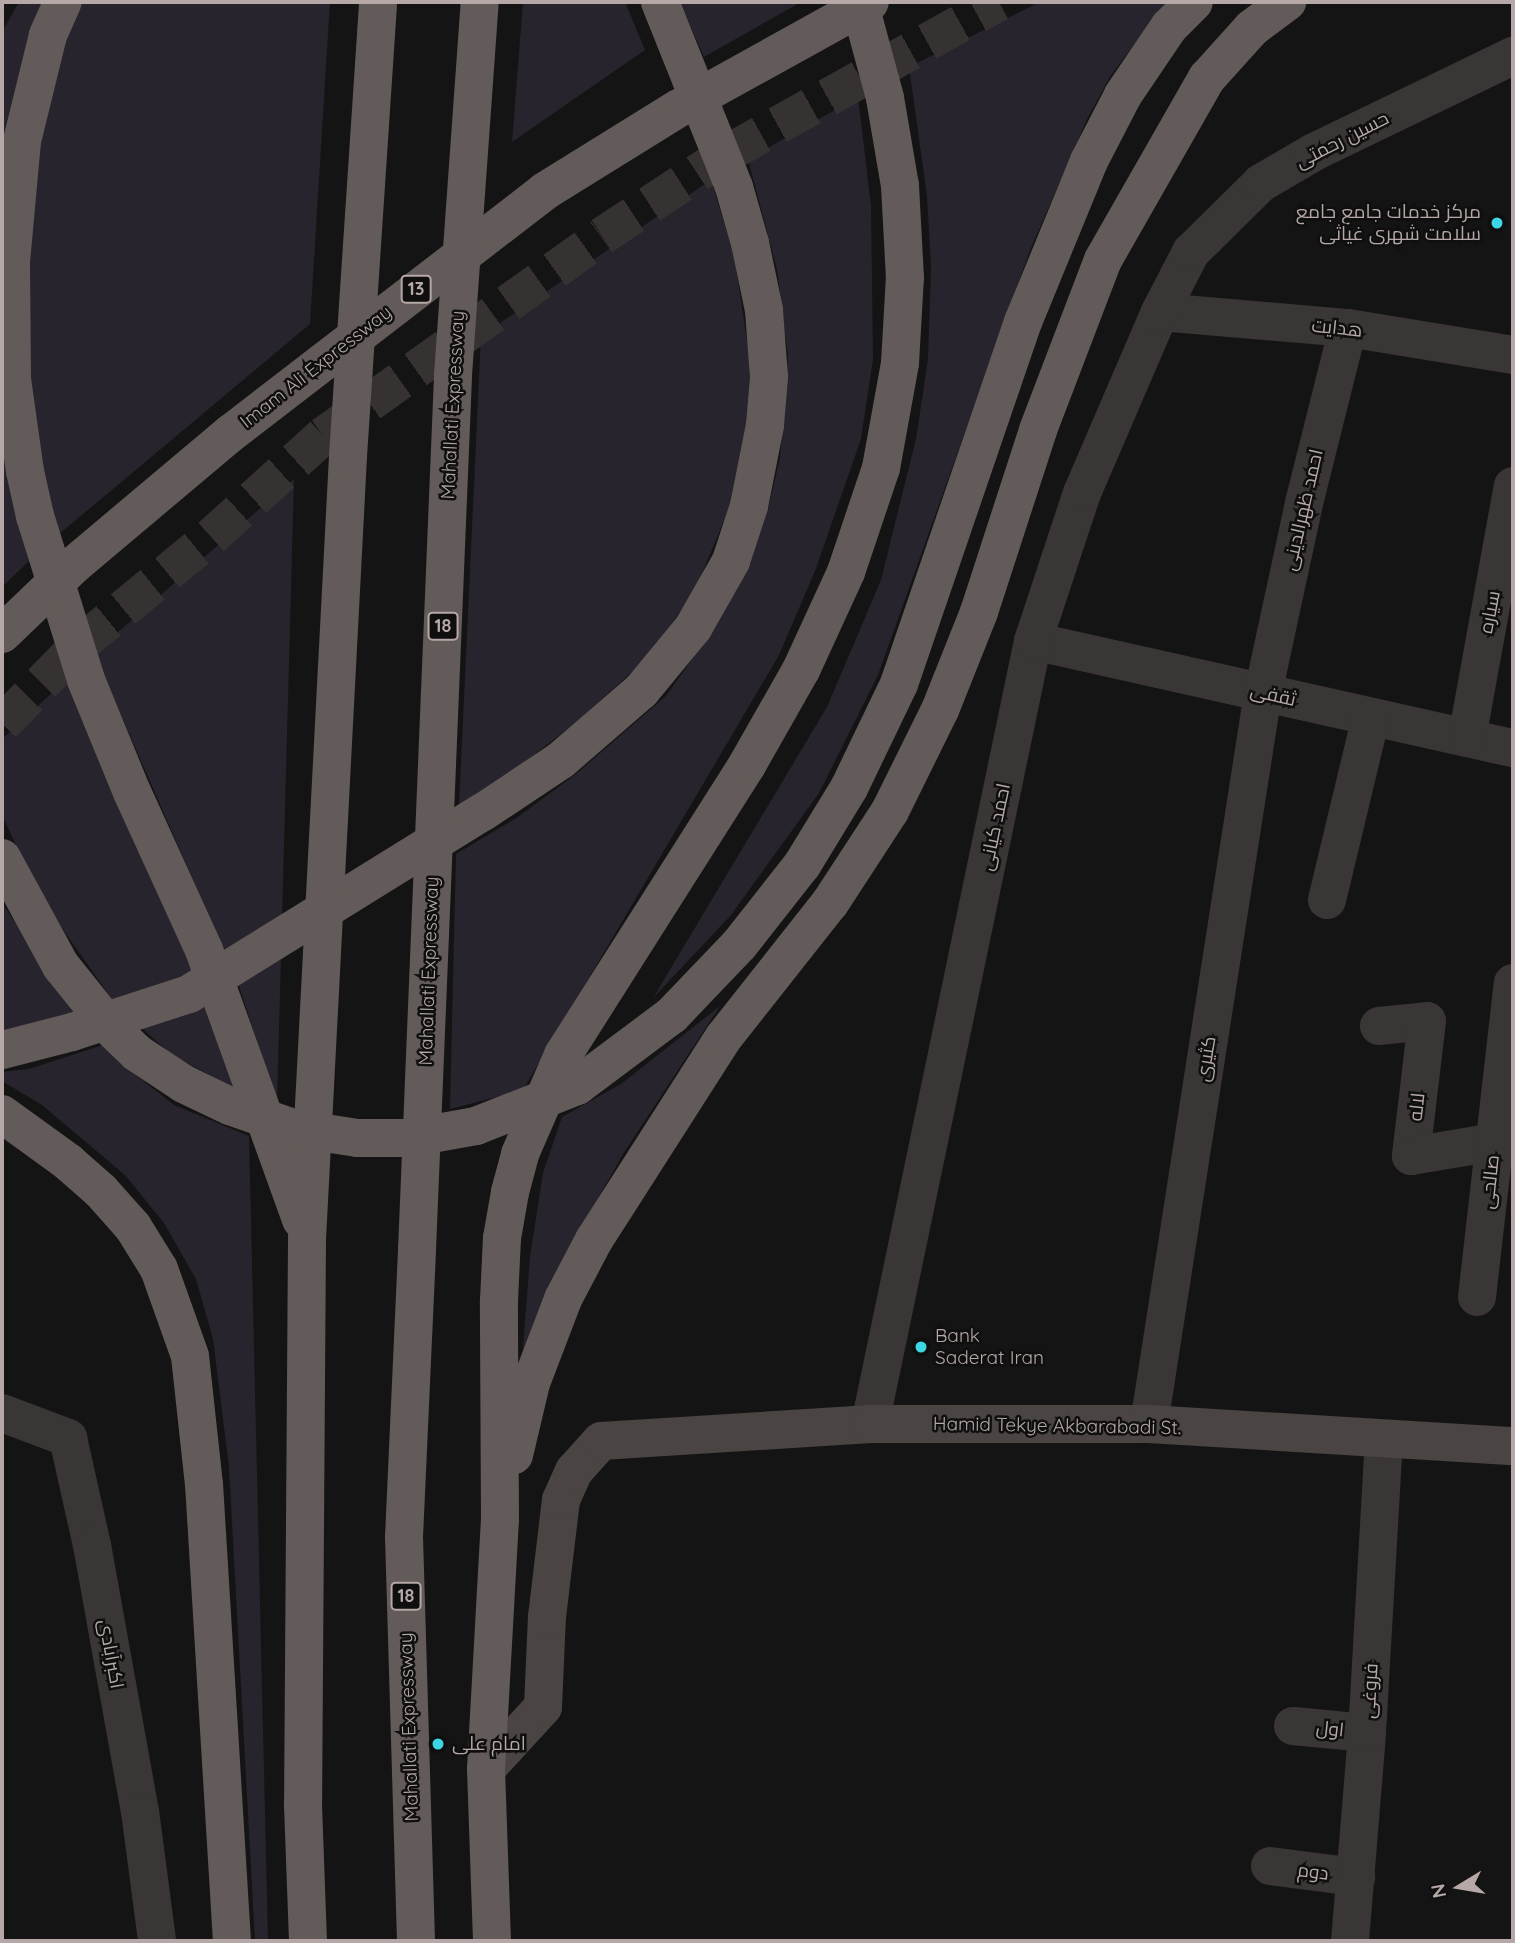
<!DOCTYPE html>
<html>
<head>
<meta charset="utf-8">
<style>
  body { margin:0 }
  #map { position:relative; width:1515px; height:1943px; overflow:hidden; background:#151414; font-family:Quicksand,Cairo,sans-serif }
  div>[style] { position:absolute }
  .green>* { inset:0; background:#28242d }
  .trunk-tunnel>* { height:38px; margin-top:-19px; transform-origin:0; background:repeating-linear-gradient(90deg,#353231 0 38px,transparent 0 57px) }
  .minor>* { height:38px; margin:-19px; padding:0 19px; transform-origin:19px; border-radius:19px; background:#3a3635 }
  .secondary>* { height:38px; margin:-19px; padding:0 19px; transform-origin:19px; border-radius:19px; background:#4a4443 }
  .trunk>* { height:38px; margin:-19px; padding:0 19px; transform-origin:19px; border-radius:19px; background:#625b59 }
  .trunk-bridge>* { height:38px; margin:-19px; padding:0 19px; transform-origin:19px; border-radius:19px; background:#625b59 }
  .dots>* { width:19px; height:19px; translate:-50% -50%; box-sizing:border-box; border:4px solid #100f0f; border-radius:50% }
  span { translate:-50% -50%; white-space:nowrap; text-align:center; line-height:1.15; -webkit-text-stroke:5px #100f0f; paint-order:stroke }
  .shield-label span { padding:2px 5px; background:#100f0f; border:2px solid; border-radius:5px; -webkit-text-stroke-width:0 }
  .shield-label { font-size:18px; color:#b5a8a6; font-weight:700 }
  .street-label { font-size:19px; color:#b5a8a6 }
  .poi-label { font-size:19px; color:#b5a8a6 }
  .right { translate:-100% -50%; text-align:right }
  .left { translate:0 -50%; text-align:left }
  .frame { position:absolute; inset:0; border:4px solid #b5a8a6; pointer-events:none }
  .north { position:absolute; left:1424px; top:1852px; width:70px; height:70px; -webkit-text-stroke:5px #100f0f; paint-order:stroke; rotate:259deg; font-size:19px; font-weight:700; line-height:28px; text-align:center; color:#b5a8a6 }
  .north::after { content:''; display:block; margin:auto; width:24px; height:32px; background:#b5a8a6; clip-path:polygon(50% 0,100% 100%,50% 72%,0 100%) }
</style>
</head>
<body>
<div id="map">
  <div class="green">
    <i style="clip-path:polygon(19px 2px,45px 2px,2px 189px,2px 32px)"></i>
    <i style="clip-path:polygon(80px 2px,330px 2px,310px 324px,58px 535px,38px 451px,30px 380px,28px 318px,33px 179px,51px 79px)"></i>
    <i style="clip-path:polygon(523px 2px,625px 2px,645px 50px,512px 142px)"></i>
    <i style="clip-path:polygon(680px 2px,801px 2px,704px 57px)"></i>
    <i style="clip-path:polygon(1040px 2px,1167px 2px,1111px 75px,1088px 117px,1030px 250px,878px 675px,819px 793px,731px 915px,653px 998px,827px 707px,881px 580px,916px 439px,928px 359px,931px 266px,927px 196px,909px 67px)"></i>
    <i style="clip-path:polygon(858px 97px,871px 206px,873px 359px,861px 439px,815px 571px,779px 655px,523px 1090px,450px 1109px,456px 854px,518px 817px,576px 774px,666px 696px,707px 638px,744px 575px,768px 509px,780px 458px,788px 356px,777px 269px,748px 159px)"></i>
    <i style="clip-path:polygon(711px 180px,734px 255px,750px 360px,749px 410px,733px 499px,695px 590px,651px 655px,574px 724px,509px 774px,459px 806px,481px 336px)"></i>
    <i style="clip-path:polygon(2px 411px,29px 561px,2px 587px)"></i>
    <i style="clip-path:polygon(294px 479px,277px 1102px,238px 983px,94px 653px)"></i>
    <i style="clip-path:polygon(67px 679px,193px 965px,238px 1090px,172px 1055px,116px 1005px,64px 931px,29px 873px,2px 815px,2px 739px)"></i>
    <i style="clip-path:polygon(2px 903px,79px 1014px,2px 1032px)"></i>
    <i style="clip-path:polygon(720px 1006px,623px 1154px,570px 1248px,522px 1362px,530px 1256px,543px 1173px,562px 1117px,621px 1084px)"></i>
    <i style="clip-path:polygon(106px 1044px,136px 1075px,174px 1105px,249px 1136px,268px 1941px,255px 1941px,229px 1467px,213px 1339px,196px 1279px,164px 1223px,125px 1175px,42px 1105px,2px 1081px,2px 1072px,29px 1069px)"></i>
  </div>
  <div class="trunk-tunnel">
    <i style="left:2px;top:724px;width:110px;rotate:-45.7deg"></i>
    <i style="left:79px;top:645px;width:171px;rotate:-39.3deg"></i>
    <i style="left:211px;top:537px;width:151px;rotate:-42deg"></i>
    <i style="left:323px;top:436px;width:343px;rotate:-35.6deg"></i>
    <i style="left:602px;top:236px;width:151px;rotate:-33.4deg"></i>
    <i style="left:728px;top:153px;width:310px;rotate:-29.1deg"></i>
  </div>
  <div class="minor">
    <i style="left:1160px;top:312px;width:189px;rotate:4.9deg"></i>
    <i style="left:1348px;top:328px;width:167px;rotate:9.3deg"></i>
    <i style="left:1033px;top:641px;width:492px;rotate:12.6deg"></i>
    <i style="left:1467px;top:738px;width:256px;rotate:-79.7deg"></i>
    <i style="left:1327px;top:900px;width:188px;rotate:-76.5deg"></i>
    <i style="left:1379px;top:1026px;width:48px;rotate:-5.9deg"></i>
    <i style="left:1427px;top:1021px;width:136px;rotate:96.8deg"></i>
    <i style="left:1411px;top:1156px;width:85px;rotate:-9.5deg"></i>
    <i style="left:1477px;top:1297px;width:316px;rotate:-83.5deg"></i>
    <i style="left:2px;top:1413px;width:71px;rotate:20.7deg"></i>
    <i style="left:68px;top:1438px;width:110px;rotate:77.4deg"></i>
    <i style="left:92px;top:1545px;width:270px;rotate:79.8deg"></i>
    <i style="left:140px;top:1811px;width:131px;rotate:82.5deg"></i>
    <i style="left:870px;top:1424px;width:800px;rotate:-78.24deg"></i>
    <i style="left:1033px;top:641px;width:156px;rotate:-71.7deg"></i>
    <i style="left:1082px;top:493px;width:197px;rotate:-66.7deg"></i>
    <i style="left:1160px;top:312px;width:68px;rotate:-62.7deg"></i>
    <i style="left:1191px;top:252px;width:98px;rotate:-44.6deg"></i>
    <i style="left:1261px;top:183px;width:61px;rotate:-30.3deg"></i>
    <i style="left:1314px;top:152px;width:221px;rotate:-25.8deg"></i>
    <i style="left:1149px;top:1424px;width:740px;rotate:-81.14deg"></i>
    <i style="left:1263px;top:693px;width:194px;rotate:-77.8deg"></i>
    <i style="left:1304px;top:503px;width:180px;rotate:-75.9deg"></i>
    <i style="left:1293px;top:1726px;width:74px;rotate:5.4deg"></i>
    <i style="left:1270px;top:1866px;width:87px;rotate:7.3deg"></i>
    <i style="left:1350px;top:1941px;width:209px;rotate:-85.3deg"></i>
    <i style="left:1367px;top:1733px;width:293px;rotate:-86.7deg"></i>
  </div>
  <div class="secondary">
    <i style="left:486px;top:1769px;width:84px;rotate:-47.4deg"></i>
    <i style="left:543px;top:1707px;width:90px;rotate:-87.5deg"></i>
    <i style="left:547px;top:1617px;width:118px;rotate:-83.2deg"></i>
    <i style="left:561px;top:1500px;width:32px;rotate:-66deg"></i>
    <i style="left:574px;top:1471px;width:40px;rotate:-48deg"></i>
    <i style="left:601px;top:1441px;width:270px;rotate:-3.6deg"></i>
    <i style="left:870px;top:1424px;width:279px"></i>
    <i style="left:1149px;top:1424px;width:365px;rotate:3.5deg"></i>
  </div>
  <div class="trunk">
    <i style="left:12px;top:379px;width:117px;rotate:-90.5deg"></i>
    <i style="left:11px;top:262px;width:121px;rotate:-84.8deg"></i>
    <i style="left:22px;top:141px;width:109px;rotate:-76.2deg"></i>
    <i style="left:48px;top:35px;width:36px;rotate:-66deg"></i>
    <i style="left:672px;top:1015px;width:97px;rotate:-46.3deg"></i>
    <i style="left:739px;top:945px;width:102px;rotate:-51.8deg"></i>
    <i style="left:802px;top:865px;width:90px;rotate:-58.6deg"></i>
    <i style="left:849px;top:788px;width:115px;rotate:-64.3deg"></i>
    <i style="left:899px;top:684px;width:383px;rotate:-71.1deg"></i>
    <i style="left:1023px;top:322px;width:174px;rotate:-67.7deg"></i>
    <i style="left:1089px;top:161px;width:74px;rotate:-62.7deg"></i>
    <i style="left:1123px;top:95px;width:82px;rotate:-55.9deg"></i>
    <i style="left:1169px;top:27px;width:35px;rotate:-45deg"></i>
    <i style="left:2px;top:1050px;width:72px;rotate:-14.4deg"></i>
    <i style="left:72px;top:1032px;width:123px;rotate:-18deg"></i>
    <i style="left:189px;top:994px;width:346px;rotate:-31.8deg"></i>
    <i style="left:483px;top:812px;width:94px;rotate:-33.7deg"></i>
    <i style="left:561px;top:760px;width:106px;rotate:-40.8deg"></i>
    <i style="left:641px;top:691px;width:82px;rotate:-50.5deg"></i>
    <i style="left:693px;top:628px;width:77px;rotate:-60.4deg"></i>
    <i style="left:731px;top:561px;width:58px;rotate:-71.9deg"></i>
    <i style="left:749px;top:506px;width:83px;rotate:-78.8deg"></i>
    <i style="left:765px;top:425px;width:48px;rotate:-85.2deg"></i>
    <i style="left:769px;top:377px;width:67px;rotate:-94.3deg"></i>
    <i style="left:2px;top:1114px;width:82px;rotate:36deg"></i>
    <i style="left:68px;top:1162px;width:44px;rotate:41.3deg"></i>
    <i style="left:101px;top:1191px;width:48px;rotate:48.4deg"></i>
    <i style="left:133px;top:1227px;width:49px;rotate:58.2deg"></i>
    <i style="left:159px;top:1269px;width:92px;rotate:70.4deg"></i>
    <i style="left:190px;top:1356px;width:129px;rotate:83.8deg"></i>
    <i style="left:204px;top:1484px;width:458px;rotate:86.5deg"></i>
    <i style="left:307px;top:1239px;width:566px;rotate:90.4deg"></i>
    <i style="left:303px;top:1805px;width:136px;rotate:87.9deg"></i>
    <i style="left:514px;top:1455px;width:74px;rotate:-76.7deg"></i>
    <i style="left:531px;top:1383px;width:90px;rotate:-69.1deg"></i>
    <i style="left:563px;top:1299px;width:67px;rotate:-62.3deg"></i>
    <i style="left:594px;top:1240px;width:241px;rotate:-57.4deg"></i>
    <i style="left:724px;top:1037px;width:171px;rotate:-51.7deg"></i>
    <i style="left:830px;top:903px;width:110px;rotate:-56.9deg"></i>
    <i style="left:890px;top:811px;width:113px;rotate:-63.7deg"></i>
    <i style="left:940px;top:710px;width:105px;rotate:-68.3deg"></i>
    <i style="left:979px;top:612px;width:191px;rotate:-72deg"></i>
    <i style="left:1038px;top:430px;width:182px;rotate:-69.1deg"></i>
    <i style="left:1103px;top:260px;width:210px;rotate:-60.3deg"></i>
    <i style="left:1207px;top:78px;width:67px;rotate:-48deg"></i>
    <i style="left:1252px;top:28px;width:44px;rotate:-36.6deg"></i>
    <i style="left:416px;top:1941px;width:404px;rotate:-91.7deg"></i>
    <i style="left:404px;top:1537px;width:287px;rotate:-87.4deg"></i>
    <i style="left:492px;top:1941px;width:172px;rotate:-92deg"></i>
    <i style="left:486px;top:1769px;width:250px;rotate:-86.8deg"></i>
    <i style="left:500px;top:1519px;width:218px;rotate:-90.3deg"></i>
    <i style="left:499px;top:1301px;width:63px;rotate:-87.3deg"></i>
    <i style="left:502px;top:1238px;width:47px;rotate:-80.1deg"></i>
    <i style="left:510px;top:1192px;width:39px;rotate:-75deg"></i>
    <i style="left:520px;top:1154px;width:108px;rotate:-66.5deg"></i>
    <i style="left:563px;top:1055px;width:343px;rotate:-57.6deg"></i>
    <i style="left:747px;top:765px;width:109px;rotate:-60.4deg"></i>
    <i style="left:801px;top:670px;width:108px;rotate:-65.3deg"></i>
    <i style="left:846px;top:572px;width:110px;rotate:-71.4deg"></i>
    <i style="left:881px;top:468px;width:107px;rotate:-79.7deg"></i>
    <i style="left:900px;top:363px;width:86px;rotate:-86.7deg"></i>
  </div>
  <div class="trunk-bridge">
    <i style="left:660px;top:2px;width:199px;rotate:68.2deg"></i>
    <i style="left:734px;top:187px;width:58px;rotate:74.1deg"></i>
    <i style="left:750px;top:243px;width:68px;rotate:78.2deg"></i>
    <i style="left:859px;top:2px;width:99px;rotate:74.8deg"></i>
    <i style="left:885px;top:98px;width:89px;rotate:80.3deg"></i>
    <i style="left:900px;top:186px;width:91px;rotate:86.9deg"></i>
    <i style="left:12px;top:379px;width:93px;rotate:82deg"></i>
    <i style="left:25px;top:471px;width:46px;rotate:77.5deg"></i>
    <i style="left:35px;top:516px;width:172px;rotate:72.7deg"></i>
    <i style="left:86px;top:680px;width:121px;rotate:67.7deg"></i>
    <i style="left:132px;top:792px;width:174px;rotate:65.5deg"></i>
    <i style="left:204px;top:950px;width:287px;rotate:70.2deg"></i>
    <i style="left:2px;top:634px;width:100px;rotate:-43.8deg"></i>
    <i style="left:74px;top:565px;width:205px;rotate:-40.1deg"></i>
    <i style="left:231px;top:433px;width:396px;rotate:-37.6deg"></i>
    <i style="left:545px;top:191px;width:158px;rotate:-31.8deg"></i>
    <i style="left:679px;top:108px;width:218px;rotate:-29deg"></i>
    <i style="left:2px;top:858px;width:123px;rotate:61.4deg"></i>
    <i style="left:61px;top:966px;width:78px;rotate:51.2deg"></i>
    <i style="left:110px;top:1027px;width:37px;rotate:44deg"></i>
    <i style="left:137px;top:1053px;width:56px;rotate:33.4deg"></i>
    <i style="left:184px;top:1084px;width:51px;rotate:25.6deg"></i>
    <i style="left:230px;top:1106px;width:67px;rotate:19.2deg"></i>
    <i style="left:293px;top:1128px;width:65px;rotate:8.9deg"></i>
    <i style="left:357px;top:1138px;width:52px"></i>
    <i style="left:409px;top:1138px;width:68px;rotate:-10.2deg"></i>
    <i style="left:476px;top:1126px;width:109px;rotate:-21.6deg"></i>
    <i style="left:577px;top:1086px;width:119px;rotate:-36.8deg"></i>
    <i style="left:307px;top:1239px;width:784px;rotate:-87deg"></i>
    <i style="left:348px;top:456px;width:455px;rotate:-86.2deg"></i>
    <i style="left:417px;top:1250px;width:876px;rotate:-87.64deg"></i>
    <i style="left:453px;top:375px;width:374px;rotate:-85.9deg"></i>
  </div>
  <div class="dots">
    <i style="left:1497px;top:223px;background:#3cd6e5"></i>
    <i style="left:921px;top:1347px;background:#3cd6e5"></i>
    <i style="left:438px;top:1744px;background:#3cd6e5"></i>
  </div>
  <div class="shield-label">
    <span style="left:416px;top:289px">13</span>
    <span style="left:443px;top:626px">18</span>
    <span style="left:406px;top:1596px">18</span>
  </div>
  <div class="street-label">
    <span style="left:1342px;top:140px;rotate:-27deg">حسین رحمتی</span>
    <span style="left:1337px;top:328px;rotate:6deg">هدایت</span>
    <span style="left:316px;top:367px;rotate:-38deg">Imam Ali Expressway</span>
    <span style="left:453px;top:405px;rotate:-87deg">Mahallati Expressway</span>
    <span style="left:1303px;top:510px;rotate:-77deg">احمد ظهرالدینی</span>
    <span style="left:1490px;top:612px;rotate:-79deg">سیاره</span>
    <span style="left:1273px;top:695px;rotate:13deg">ثقفی</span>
    <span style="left:995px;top:827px;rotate:-78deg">احمد کیانی</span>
    <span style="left:429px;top:971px;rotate:-88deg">Mahallati Expressway</span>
    <span style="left:1206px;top:1059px;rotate:-81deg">کثیری</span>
    <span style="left:1417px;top:1107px;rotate:-84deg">لاله</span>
    <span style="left:1490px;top:1182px;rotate:-84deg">صالحی</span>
    <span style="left:1057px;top:1426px;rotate:1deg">Hamid Tekye Akbarabadi St.</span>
    <span style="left:111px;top:1654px;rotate:80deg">اکبرآبادی</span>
    <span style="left:1370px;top:1691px;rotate:-87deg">فروغی</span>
    <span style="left:409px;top:1727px;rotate:-92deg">Mahallati Expressway</span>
    <span style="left:1330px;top:1729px;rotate:6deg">اول</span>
    <span style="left:1313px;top:1872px;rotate:7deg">دوم</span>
  </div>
  <div class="poi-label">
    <span class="right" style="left:1481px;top:223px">مرکز خدمات جامع جامع<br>سلامت شهری غیاثی</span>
    <span class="left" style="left:935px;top:1347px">Bank<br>Saderat Iran</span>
    <span class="left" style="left:452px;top:1744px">امام علی</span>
  </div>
  <div class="frame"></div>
  <div class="north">N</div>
</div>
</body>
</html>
